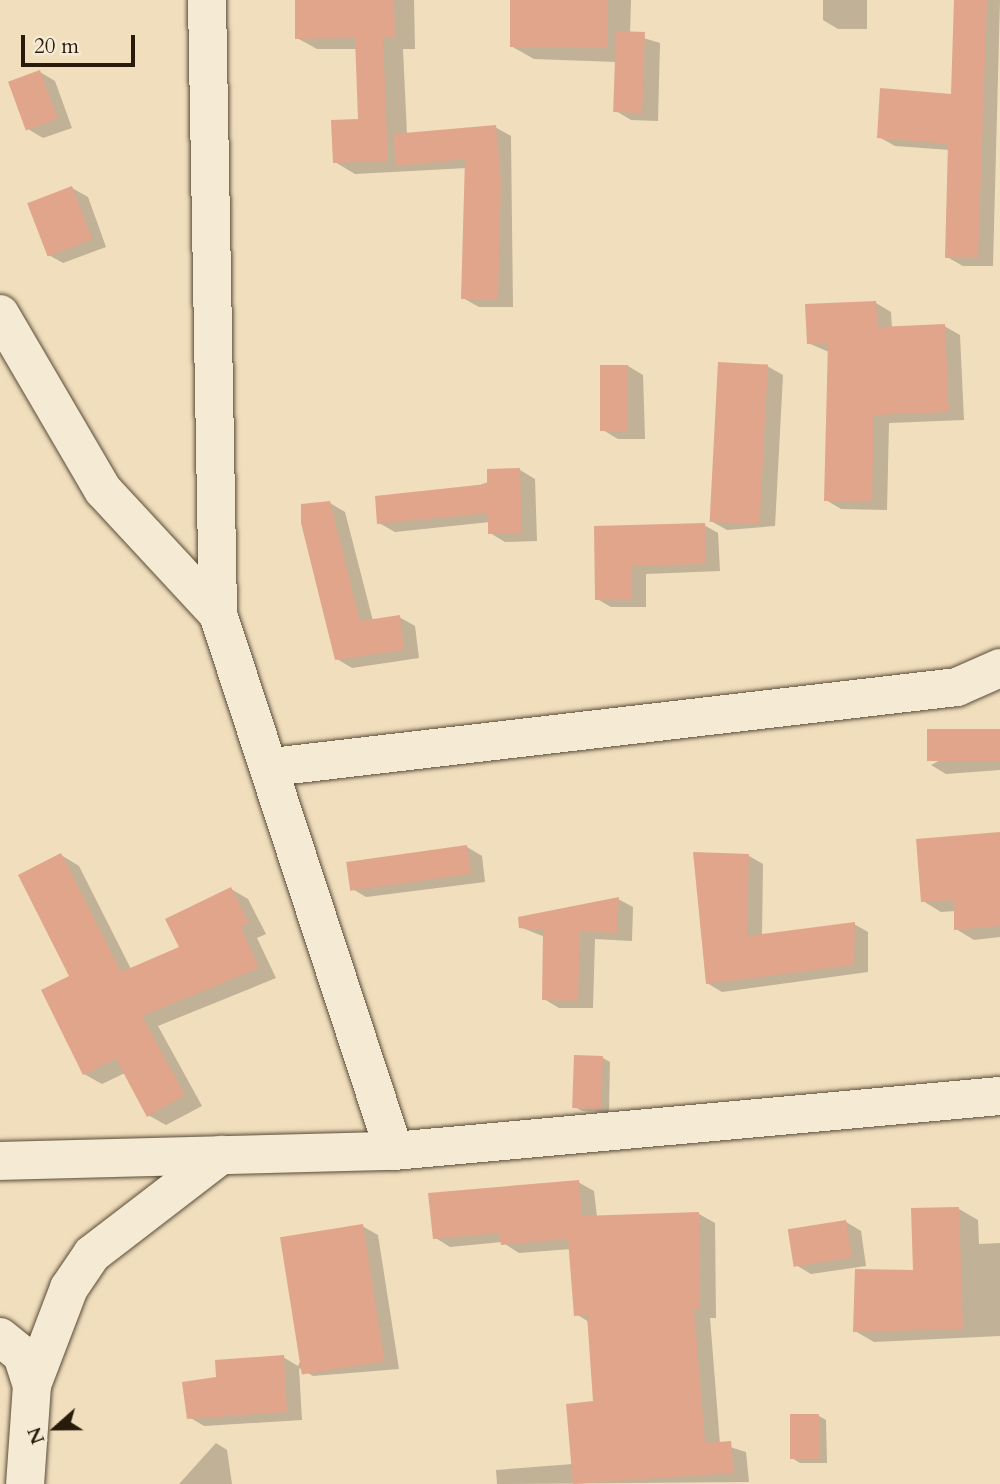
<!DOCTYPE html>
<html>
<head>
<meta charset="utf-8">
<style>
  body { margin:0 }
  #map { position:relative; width:1000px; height:1484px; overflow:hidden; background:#f0debd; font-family:Cardo,serif }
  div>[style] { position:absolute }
  .shadow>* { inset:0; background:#0003 }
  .building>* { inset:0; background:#e0a58a; transform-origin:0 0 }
  .roads { filter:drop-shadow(0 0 2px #5a4c38) drop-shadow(0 0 2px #5a4c38) }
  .minor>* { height:38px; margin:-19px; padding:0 19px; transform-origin:19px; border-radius:19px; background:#f5ead4 }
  span { translate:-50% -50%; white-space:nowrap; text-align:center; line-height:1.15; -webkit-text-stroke:5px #f5ead4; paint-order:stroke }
  .north { position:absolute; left:21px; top:1393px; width:70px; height:70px; -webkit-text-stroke:5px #f5ead4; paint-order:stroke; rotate:249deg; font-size:19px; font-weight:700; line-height:28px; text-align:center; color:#281b0c }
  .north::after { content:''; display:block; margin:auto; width:24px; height:32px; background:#281b0c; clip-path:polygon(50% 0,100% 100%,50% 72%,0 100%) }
  .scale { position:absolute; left:21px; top:35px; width:114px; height:32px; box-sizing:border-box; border:4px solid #281b0c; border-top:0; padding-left:9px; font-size:21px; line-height:24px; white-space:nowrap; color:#281b0c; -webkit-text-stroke:5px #f5ead4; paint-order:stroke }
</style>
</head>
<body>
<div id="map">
  <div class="shadow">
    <i style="clip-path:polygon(297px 0,414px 0,415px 49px,403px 49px,407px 135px,495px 127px,511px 136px,513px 307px,479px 307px,463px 298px,467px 168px,355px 174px,335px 162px,359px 121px,357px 49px,317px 49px,297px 38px)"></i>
    <i style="clip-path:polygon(512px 0,631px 0,630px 34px,660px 43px,658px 121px,631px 120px,616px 111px,617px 62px,534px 59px,511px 46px)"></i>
    <i style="clip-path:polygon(823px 0,867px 0,867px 29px,838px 29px,823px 20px)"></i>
    <i style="clip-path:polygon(956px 0,1000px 0,993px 266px,963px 266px,947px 257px,950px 150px,895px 146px,879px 137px,953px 96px)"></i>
    <i style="clip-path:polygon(40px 72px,55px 81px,72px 128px,43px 138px,28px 129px)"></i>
    <i style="clip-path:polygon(72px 188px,88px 197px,106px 247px,63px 263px,47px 254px)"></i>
    <i style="clip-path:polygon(876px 303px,891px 312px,892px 328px,944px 326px,960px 335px,964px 420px,889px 423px,887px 510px,841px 509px,826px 500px,829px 352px,808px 343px)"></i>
    <i style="clip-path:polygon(628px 366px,643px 375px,645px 439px,618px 439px,603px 430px,602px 367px)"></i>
    <i style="clip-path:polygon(767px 366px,783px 375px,775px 526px,727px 530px,711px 521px)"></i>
    <i style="clip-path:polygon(520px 470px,535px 479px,537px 541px,505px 542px,490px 533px,490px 522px,395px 532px,379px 523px)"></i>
    <i style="clip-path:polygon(330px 503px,345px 512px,373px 621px,399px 617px,415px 626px,419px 658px,352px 668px,337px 659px)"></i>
    <i style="clip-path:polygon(704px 525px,718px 533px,720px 571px,646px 574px,646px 607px,611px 607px,597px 599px,596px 528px)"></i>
    <i style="clip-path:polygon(1000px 729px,1000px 770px,946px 774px,931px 765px)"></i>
    <i style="clip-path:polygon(1000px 834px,1000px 937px,974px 940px,956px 929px,956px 911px,941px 912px,923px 901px)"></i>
    <i style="clip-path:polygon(467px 847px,482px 856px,485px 882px,366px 897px,351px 888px)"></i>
    <i style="clip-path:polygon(61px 855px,79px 866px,131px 969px,182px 948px,231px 889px,248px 899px,266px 934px,257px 938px,276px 978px,158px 1026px,202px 1106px,166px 1125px,148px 1115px,125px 1073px,102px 1084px,84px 1074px)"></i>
    <i style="clip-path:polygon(749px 856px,763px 864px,762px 936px,854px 924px,868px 932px,868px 972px,722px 992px,707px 983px)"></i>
    <i style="clip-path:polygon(618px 899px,633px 907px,632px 941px,595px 939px,593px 1008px,559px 1008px,544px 999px,545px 937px,520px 927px)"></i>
    <i style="clip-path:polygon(603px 1058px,610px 1062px,609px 1112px,582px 1111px,575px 1107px)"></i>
    <i style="clip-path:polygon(578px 1182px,594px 1191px,597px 1217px,699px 1214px,715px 1223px,716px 1318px,710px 1318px,720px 1444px,746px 1452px,749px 1482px,497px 1484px,496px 1470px,573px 1464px,595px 1403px,589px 1322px,576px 1314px,571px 1249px,519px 1253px,502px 1242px,450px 1247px,434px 1237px)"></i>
    <i style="clip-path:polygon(959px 1209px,978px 1220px,979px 1244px,1000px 1243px,1000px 1336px,874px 1342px,855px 1331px,915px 1272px)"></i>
    <i style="clip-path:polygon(846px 1222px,861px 1231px,866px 1266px,811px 1274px,796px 1265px)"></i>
    <i style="clip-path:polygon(362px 1226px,378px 1235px,399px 1369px,313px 1376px,299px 1368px,302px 1420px,204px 1426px,189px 1417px,218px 1379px,283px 1357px,298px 1366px)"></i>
    <i style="clip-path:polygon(819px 1416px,826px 1420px,827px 1463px,800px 1463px,792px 1458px)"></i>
    <i style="clip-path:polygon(216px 1443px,227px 1450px,232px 1484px,179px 1484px)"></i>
  </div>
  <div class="building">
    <i style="clip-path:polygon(295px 0,394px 0,395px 38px,383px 38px,388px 161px,333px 163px,331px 120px,358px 119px,355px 38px,295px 39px)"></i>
    <i style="left:510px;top:0;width:98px;height:47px"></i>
    <i style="clip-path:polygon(954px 0,987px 0,978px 258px,945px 258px,948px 144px,877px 138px,880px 88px,951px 94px)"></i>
    <i style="left:616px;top:31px;width:29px;height:81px;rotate:2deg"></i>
    <i style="left:40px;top:70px;width:52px;height:34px;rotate:70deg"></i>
    <i style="clip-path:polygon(496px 125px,501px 180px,498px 300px,461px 299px,465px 159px,396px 166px,393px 134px)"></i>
    <i style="left:72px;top:186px;width:57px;height:48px;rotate:69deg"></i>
    <i style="clip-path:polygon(876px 301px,878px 327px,945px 324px,949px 412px,874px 415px,872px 502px,824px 501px,828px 343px,807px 344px,805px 304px)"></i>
    <i style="left:718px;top:362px;width:50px;height:160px;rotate:3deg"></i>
    <i style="left:600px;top:365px;width:28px;height:66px"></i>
    <i style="clip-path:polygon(520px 468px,522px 533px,488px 534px,488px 513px,377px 524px,375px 496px,487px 484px,487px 469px)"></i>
    <i style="clip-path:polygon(330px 501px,360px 621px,400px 615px,404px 650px,335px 660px,301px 523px,301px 504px)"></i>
    <i style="clip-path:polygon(705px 523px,706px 564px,632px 566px,632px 600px,595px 600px,594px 526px)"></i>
    <i style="left:1000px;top:729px;width:32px;height:73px;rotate:90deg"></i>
    <i style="clip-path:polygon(1000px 832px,1000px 926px,954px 930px,954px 900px,921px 902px,916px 839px)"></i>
    <i style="left:467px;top:845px;width:29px;height:122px;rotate:82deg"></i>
    <i style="clip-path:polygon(693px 852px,749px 854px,747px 936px,855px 922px,854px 965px,706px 984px)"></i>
    <i style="clip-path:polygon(61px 853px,121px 972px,179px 947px,165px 919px,231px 887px,249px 923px,241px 927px,259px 968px,142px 1016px,185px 1095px,147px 1117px,116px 1059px,83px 1075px,41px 990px,69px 976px,18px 875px)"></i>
    <i style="clip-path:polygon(619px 897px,617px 933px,580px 931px,578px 1001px,542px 1000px,543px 930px,519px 928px,518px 917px)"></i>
    <i style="left:574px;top:1055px;width:29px;height:53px;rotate:2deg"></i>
    <i style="clip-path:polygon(579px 1180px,582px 1216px,699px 1212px,700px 1309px,694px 1310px,705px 1443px,731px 1441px,734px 1473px,573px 1484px,566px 1404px,593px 1401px,587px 1315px,574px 1316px,568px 1239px,501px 1245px,499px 1233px,433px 1239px,428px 1193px)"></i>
    <i style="clip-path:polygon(959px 1207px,963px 1329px,853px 1332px,855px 1269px,913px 1270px,911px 1208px)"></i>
    <i style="left:846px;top:1220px;width:38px;height:59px;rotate:81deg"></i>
    <i style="left:363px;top:1224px;width:139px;height:84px;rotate:81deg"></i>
    <i style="clip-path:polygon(284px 1355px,287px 1412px,187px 1419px,182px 1382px,216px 1377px,215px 1360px)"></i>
    <i style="left:790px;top:1414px;width:29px;height:45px"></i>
  </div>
  <div class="roads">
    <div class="minor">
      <i style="left:207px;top:0;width:614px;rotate:88.97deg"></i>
      <i style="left:218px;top:614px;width:565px;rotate:71.85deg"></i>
      <i style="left:0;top:314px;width:204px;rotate:59.7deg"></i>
      <i style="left:103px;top:490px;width:169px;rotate:47.2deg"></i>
      <i style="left:272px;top:767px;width:690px;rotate:-6.66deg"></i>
      <i style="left:957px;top:687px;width:47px;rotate:-23.8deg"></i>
      <i style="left:0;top:1161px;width:394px;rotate:-1.5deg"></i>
      <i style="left:394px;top:1151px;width:608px;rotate:-5.19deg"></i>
      <i style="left:0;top:1337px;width:28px;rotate:39deg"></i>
      <i style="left:22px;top:1355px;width:32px;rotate:72deg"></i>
      <i style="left:32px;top:1385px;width:99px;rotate:94deg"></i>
      <i style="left:32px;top:1385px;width:104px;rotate:-69.1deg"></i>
      <i style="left:69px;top:1288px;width:41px;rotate:-55.9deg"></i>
      <i style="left:92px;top:1254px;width:163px;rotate:-37.5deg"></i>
    </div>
  </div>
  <div class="north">N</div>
  <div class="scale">20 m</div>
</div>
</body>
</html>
